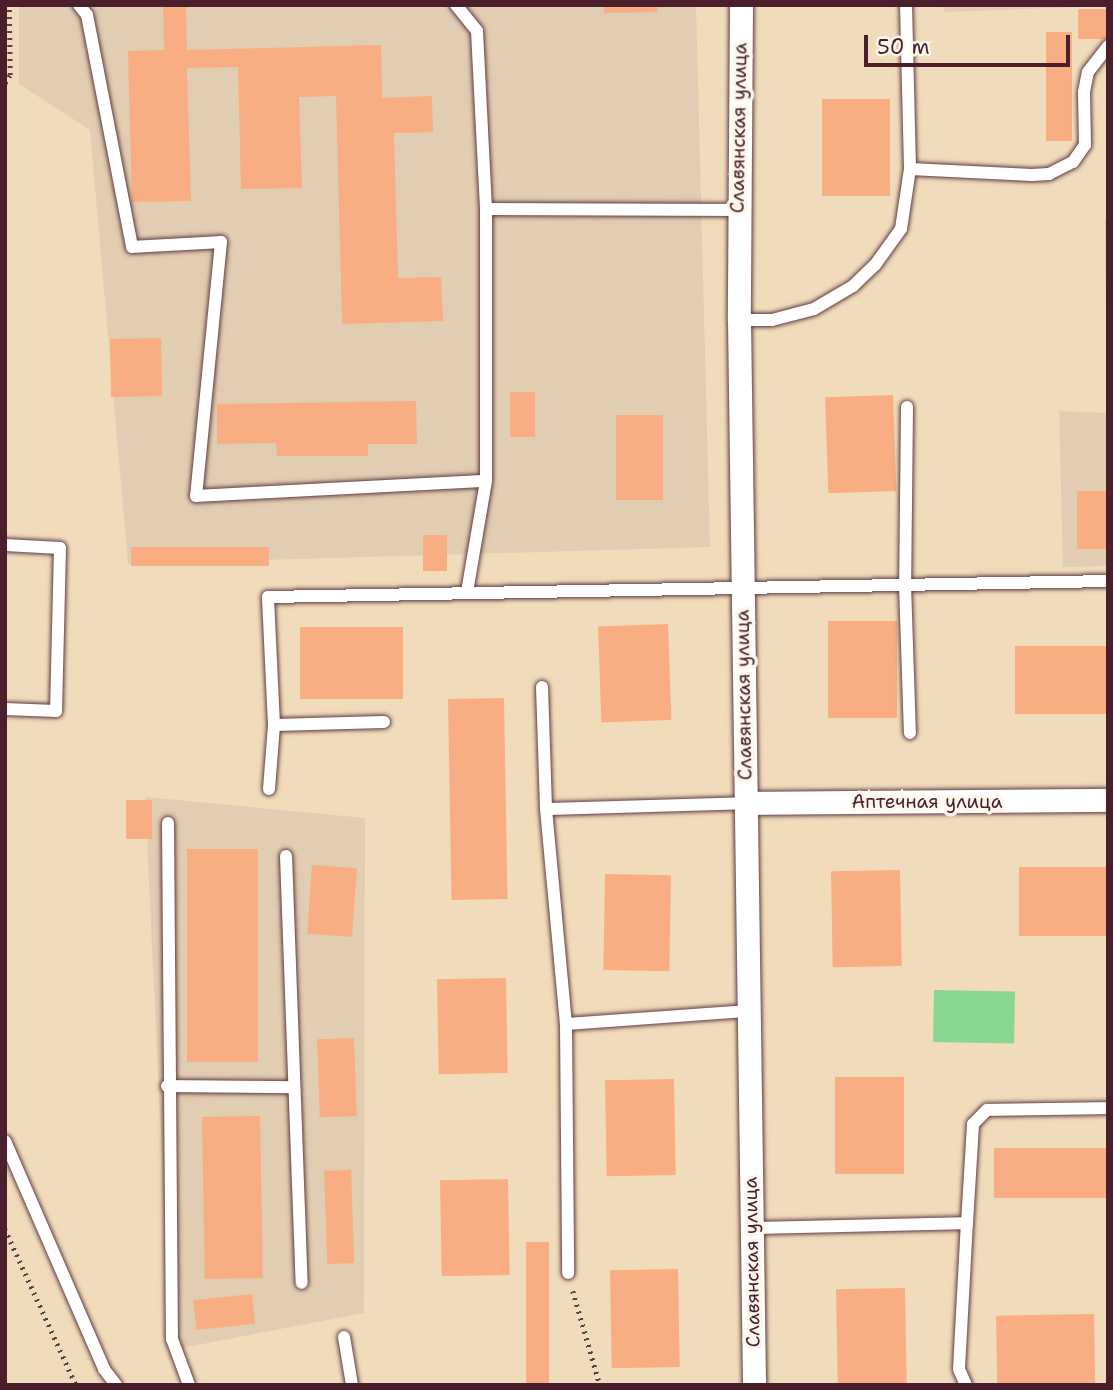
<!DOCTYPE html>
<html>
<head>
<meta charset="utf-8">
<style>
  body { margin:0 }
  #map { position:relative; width:1113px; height:1390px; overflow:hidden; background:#f0dcbb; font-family:"Shantell Sans",sans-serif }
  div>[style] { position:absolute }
  .built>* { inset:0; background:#e1cdb1 }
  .green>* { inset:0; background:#89d592; transform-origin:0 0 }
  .building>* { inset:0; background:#f8ae82; transform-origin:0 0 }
  .path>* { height:4.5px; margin-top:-2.25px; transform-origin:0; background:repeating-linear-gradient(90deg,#633b41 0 2px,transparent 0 7px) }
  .roads { filter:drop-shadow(0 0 2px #633b41) drop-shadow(0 0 2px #633b41) }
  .service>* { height:12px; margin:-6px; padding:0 6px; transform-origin:6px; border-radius:6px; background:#fff }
  .minor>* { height:23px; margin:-11.5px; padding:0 11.5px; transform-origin:11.5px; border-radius:11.5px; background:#fff }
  span { translate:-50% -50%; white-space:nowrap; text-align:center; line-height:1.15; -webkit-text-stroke:7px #fbf7ec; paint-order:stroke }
  .street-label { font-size:19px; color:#4a1f2b }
  .frame { position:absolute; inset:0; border:7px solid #4a1f2b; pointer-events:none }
  .scale { position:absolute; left:864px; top:35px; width:206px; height:32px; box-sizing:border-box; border:4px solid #4a1f2b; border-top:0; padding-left:9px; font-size:21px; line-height:24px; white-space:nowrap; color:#4a1f2b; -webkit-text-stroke:5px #fbf7ec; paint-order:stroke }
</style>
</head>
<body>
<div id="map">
  <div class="built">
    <i style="clip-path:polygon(19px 5px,696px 5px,710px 547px,128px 564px,90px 130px,19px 84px)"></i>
    <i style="clip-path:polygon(943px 5px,1108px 5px,1108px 6px,944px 12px)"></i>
    <i style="clip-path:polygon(1105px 220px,1108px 220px,1108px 566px,1063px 567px,1059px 411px,1107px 413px)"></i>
    <i style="clip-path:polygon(145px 797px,365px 818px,364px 1313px,171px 1350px)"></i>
  </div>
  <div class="green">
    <i style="left:934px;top:990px;width:81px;height:52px;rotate:1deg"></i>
  </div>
  <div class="building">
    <i style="clip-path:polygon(163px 5px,186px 5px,187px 50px,381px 45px,382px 98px,432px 96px,433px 132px,394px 133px,398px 278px,441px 277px,443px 321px,342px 324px,336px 96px,299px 97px,302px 188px,241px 189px,238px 67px,187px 68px,191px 201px,132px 202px,128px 51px,164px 50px)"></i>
    <i style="clip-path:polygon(604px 5px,657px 5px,658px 12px,604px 13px)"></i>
    <i style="left:1108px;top:9px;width:30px;height:30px;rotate:90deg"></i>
    <i style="left:1046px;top:32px;width:26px;height:109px"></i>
    <i style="left:822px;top:99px;width:68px;height:97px"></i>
    <i style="left:161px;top:338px;width:58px;height:51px;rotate:89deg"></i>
    <i style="left:510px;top:392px;width:25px;height:45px"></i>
    <i style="left:893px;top:395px;width:96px;height:68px;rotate:88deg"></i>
    <i style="clip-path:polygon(416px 401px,417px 444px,368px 444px,368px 456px,277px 456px,276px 443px,217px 444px,217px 404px)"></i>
    <i style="left:616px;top:415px;width:47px;height:85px"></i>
    <i style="left:1077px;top:491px;width:31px;height:58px"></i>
    <i style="left:423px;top:535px;width:24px;height:36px"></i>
    <i style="left:269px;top:547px;width:19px;height:138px;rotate:90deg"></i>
    <i style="left:828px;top:621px;width:69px;height:97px"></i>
    <i style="left:668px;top:624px;width:96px;height:70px;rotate:88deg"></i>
    <i style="left:300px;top:627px;width:103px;height:72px"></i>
    <i style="left:1108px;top:646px;width:68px;height:93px;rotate:90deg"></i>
    <i style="left:504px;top:698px;width:201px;height:56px;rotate:89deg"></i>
    <i style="left:126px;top:800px;width:26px;height:39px"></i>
    <i style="left:187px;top:849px;width:71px;height:213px"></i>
    <i style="left:312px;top:865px;width:45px;height:69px;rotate:4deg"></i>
    <i style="left:1108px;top:867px;width:69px;height:89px;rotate:90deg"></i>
    <i style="left:900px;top:870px;width:96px;height:69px;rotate:89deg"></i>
    <i style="left:605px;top:874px;width:66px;height:96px;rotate:1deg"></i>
    <i style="left:506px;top:978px;width:95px;height:69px;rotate:89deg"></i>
    <i style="left:354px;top:1038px;width:78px;height:37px;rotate:88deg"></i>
    <i style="left:835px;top:1077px;width:69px;height:97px"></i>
    <i style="left:674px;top:1079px;width:96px;height:69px;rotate:89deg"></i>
    <i style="left:260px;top:1116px;width:162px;height:58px;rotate:89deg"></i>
    <i style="left:1108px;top:1148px;width:50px;height:114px;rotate:90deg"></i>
    <i style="left:351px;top:1170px;width:93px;height:27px;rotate:88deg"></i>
    <i style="left:508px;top:1179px;width:96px;height:68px;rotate:89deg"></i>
    <i style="left:526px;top:1242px;width:23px;height:143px"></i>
    <i style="left:678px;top:1269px;width:98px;height:68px;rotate:89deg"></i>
    <i style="left:905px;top:1288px;width:97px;height:69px;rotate:89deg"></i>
    <i style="left:252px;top:1294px;width:30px;height:59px;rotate:84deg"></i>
    <i style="left:1094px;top:1314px;width:70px;height:98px;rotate:89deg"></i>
  </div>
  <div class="path">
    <i style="left:5px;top:83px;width:9px;rotate:-58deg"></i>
    <i style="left:10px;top:75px;width:70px;rotate:-90.8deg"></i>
    <i style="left:5px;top:1229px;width:171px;rotate:65.5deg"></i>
    <i style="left:573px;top:1291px;width:98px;rotate:74deg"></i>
  </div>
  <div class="roads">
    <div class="service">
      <i style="left:79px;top:5px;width:13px;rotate:51deg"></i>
      <i style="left:87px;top:15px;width:236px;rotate:79deg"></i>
      <i style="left:132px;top:247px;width:89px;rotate:-3.2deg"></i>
      <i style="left:221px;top:242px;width:255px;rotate:95.6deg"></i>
      <i style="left:196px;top:496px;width:290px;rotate:-3deg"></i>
      <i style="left:456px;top:5px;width:33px;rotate:51deg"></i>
      <i style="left:477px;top:31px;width:178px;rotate:87.1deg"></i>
      <i style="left:486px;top:209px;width:272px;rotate:90deg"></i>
      <i style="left:486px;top:481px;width:113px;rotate:99.7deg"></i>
      <i style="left:906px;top:5px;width:164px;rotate:88.6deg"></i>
      <i style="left:910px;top:169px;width:122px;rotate:2.8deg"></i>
      <i style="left:1032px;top:175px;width:17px;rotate:-3deg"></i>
      <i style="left:1049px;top:174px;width:27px;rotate:-27deg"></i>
      <i style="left:1073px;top:162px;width:21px;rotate:-55deg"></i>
      <i style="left:1085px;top:145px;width:53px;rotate:-91.1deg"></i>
      <i style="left:1084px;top:92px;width:20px;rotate:-79deg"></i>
      <i style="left:1088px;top:72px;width:33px;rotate:-52deg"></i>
      <i style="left:486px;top:209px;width:252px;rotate:0.2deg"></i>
      <i style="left:739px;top:320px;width:33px"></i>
      <i style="left:772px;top:320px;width:43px;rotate:-14.7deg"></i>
      <i style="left:814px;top:309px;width:45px;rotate:-30.5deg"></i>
      <i style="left:853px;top:286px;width:30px;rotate:-44deg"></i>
      <i style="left:875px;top:265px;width:44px;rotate:-54.2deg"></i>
      <i style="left:901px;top:229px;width:61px;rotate:-81.5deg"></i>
      <i style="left:907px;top:407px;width:178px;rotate:90.6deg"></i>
      <i style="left:905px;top:585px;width:148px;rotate:88.1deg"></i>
      <i style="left:5px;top:545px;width:55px;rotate:3.1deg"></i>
      <i style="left:60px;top:548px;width:163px;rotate:91.4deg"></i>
      <i style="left:56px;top:711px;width:51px;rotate:-177.8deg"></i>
      <i style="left:542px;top:687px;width:122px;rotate:88.1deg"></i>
      <i style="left:546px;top:809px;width:216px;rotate:84.7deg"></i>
      <i style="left:566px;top:1024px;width:249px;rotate:89.5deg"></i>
      <i style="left:274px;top:725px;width:110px;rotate:-1.6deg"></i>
      <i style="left:269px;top:789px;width:64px;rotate:-85.5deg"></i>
      <i style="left:274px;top:725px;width:128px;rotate:-92.7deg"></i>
      <i style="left:268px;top:597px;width:840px;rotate:-1.09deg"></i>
      <i style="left:546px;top:809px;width:200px;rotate:-1.7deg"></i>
      <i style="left:168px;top:823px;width:516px;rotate:89.56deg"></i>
      <i style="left:172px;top:1339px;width:49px;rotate:69.7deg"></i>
      <i style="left:286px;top:856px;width:427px;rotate:87.9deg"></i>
      <i style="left:566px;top:1024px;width:181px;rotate:-4.1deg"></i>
      <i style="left:167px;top:1086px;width:127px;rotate:0.5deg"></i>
      <i style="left:5px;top:1141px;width:249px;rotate:66.5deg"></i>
      <i style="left:104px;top:1369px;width:20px;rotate:53deg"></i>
      <i style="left:751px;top:1228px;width:216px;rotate:-1.3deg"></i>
      <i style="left:967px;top:1223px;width:99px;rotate:-86.5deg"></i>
      <i style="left:973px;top:1124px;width:20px;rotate:-45deg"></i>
      <i style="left:987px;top:1110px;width:121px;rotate:-0.9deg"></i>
      <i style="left:344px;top:1337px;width:49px;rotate:80.5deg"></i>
      <i style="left:966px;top:1385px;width:17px;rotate:-114deg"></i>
      <i style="left:959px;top:1369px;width:146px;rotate:-86.9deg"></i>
    </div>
    <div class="minor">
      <i style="left:741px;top:5px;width:315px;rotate:90.4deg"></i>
      <i style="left:739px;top:320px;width:1065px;rotate:89.19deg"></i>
      <i style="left:746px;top:803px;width:362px;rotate:-0.5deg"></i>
    </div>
  </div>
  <div class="street-label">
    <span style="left:739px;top:128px;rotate:-89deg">Славянская улица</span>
    <span style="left:744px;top:695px;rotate:-91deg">Славянская улица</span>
    <span style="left:927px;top:802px">Аптечная улица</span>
    <span style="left:752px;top:1262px;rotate:-91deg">Славянская улица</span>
  </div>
  <div class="frame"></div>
  <div class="scale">50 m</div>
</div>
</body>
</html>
